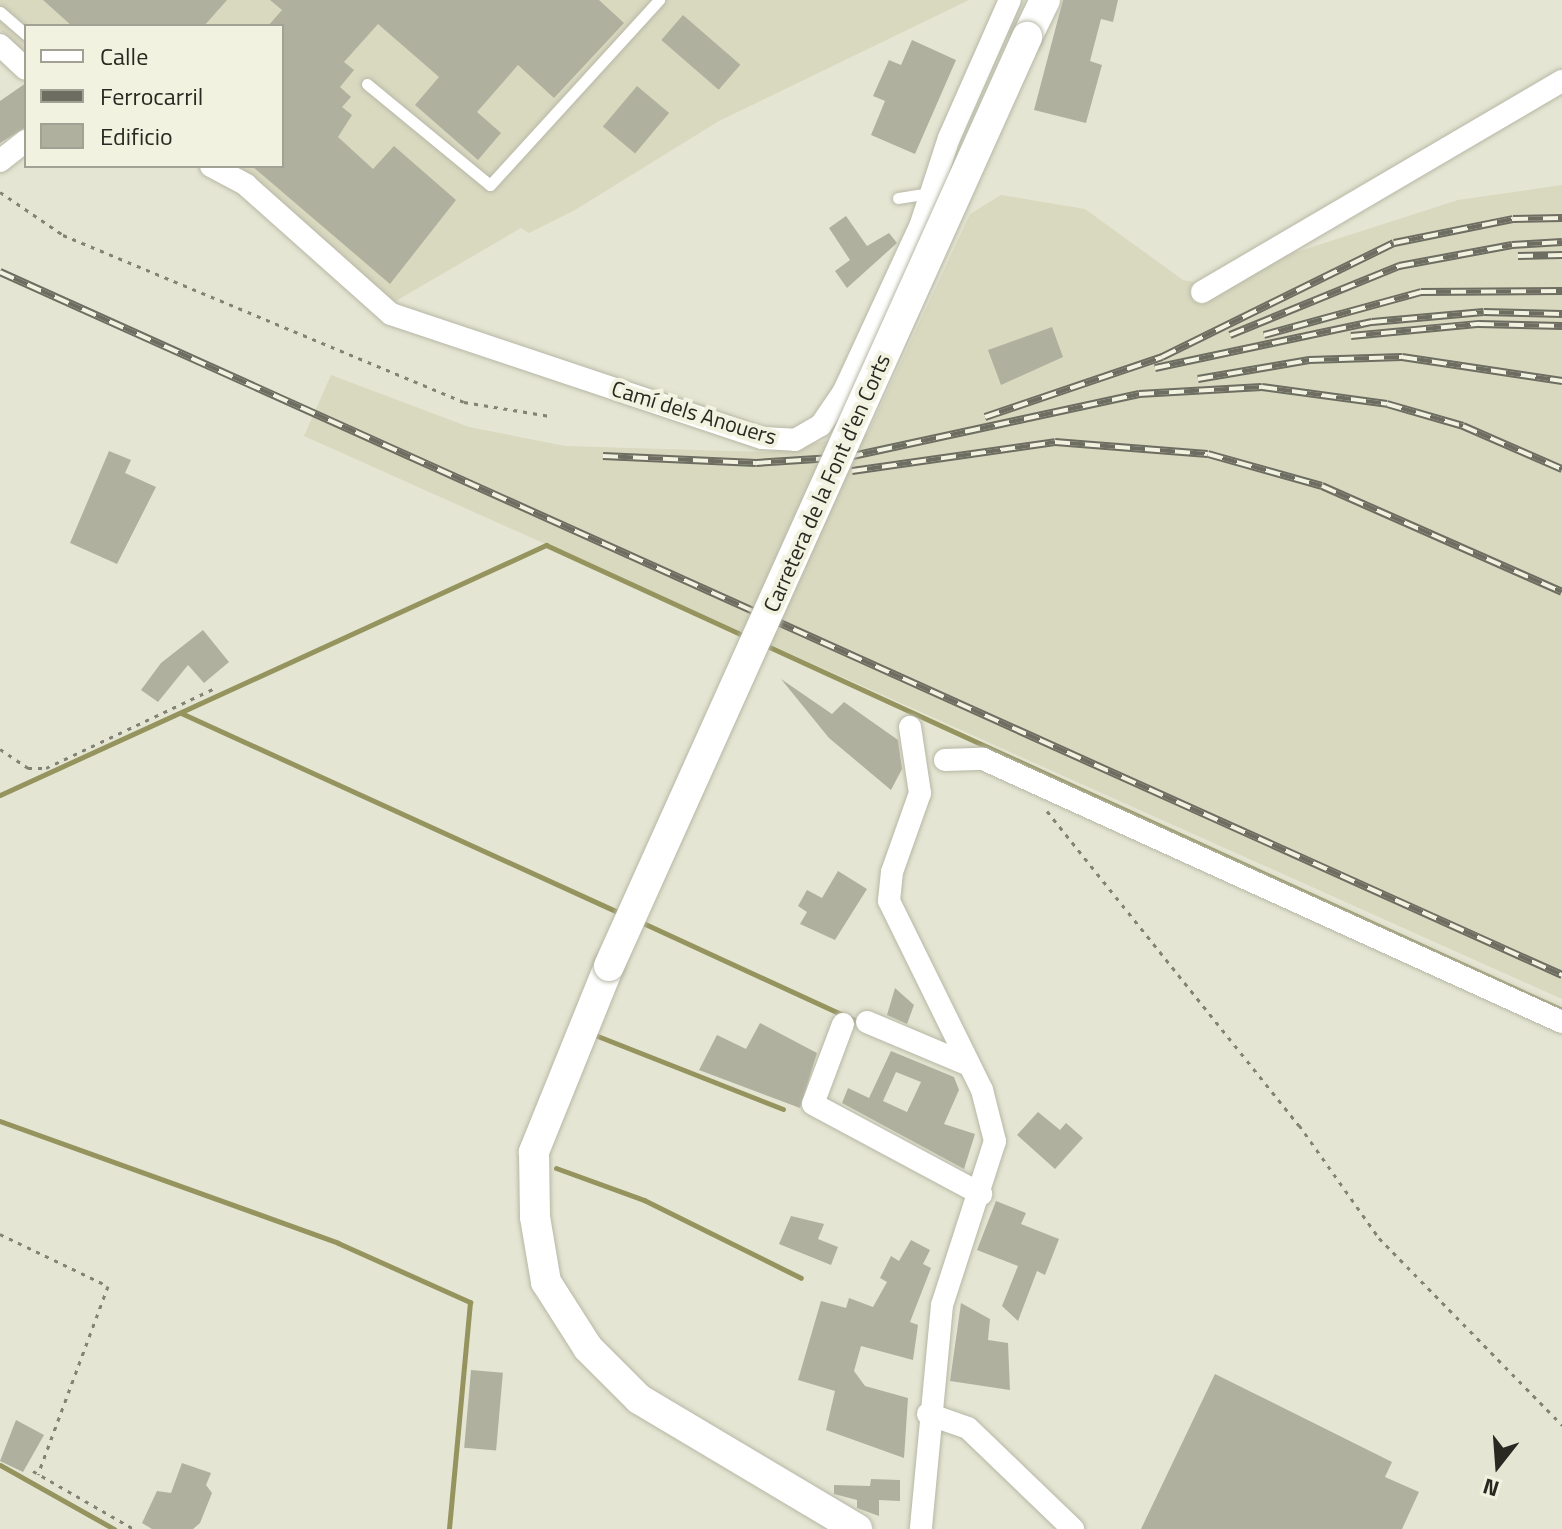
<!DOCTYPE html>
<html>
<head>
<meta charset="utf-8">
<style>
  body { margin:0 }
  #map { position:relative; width:1562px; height:1529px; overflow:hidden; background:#e5e5d3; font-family:"Titillium Web",sans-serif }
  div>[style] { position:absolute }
  .built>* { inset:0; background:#d9d9c0 }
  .stream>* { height:5px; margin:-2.5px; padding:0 2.5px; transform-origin:2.5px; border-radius:2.5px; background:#95945f }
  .building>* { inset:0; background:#b0b09f; transform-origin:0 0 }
  .path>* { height:3px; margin-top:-1.5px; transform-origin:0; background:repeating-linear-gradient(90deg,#828275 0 4px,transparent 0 10px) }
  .roads { filter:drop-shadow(0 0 2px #b7b7a6) drop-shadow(0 0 2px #b7b7a6) }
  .lane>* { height:11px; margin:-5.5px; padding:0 5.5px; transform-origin:5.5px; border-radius:5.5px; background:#fff }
  .street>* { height:22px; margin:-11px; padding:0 11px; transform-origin:11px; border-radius:11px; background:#fff }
  .secondary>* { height:30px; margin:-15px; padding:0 15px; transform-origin:15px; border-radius:15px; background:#fff }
  .rail>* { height:8px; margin-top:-4px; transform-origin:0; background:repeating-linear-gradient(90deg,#f2f2e0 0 15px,#6d6d62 0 30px); box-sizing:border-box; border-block:2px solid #6d6d62 }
  .bridges { filter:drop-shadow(0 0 2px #b7b7a6) drop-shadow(0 0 2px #b7b7a6) }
  .secondary-bridge>* { height:30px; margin:-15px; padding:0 15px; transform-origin:15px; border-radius:15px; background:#fff }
  span { translate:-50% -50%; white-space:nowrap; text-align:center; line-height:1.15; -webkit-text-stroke:8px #f2f2e0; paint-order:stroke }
  .street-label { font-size:22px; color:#292922 }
  .legend { position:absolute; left:24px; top:24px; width:260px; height:144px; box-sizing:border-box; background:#f2f2e0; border:2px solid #a2a294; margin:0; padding:10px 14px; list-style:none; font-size:24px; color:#292922 }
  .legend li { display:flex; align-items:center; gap:16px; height:40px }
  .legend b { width:40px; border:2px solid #a2a294 }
  .north { position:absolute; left:1458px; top:1425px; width:80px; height:80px; -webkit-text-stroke:6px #f2f2e0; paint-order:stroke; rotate:197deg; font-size:22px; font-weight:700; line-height:32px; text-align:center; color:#292922 }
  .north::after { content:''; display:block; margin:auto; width:28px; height:36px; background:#292922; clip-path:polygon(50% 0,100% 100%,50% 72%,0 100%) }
</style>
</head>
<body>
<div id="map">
  <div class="built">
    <i style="clip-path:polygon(0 0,969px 0,719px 121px,575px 210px,529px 233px,521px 228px,389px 305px,229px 166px,282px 166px,282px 26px,26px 26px,26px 55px,0 30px)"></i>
    <i style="clip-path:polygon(1562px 185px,1562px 999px,304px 436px,331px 375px,469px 427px,565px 446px,768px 452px,868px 433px,970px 214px,1001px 195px,1085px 209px,1183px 280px,1200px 283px,1458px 200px)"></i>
  </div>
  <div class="stream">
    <i style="left:765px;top:645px;width:877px;rotate:24.61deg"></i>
    <i style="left:181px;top:713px;width:482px;rotate:24.5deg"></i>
    <i style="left:0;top:795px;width:601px;rotate:-24.6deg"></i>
    <i style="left:546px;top:545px;width:219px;rotate:24.6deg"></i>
    <i style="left:643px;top:923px;width:239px;rotate:24.7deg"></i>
    <i style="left:595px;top:1035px;width:202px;rotate:21.5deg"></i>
    <i style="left:0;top:1121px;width:359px;rotate:19.8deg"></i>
    <i style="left:338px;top:1243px;width:145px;rotate:24.1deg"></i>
    <i style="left:470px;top:1302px;width:228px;rotate:95.3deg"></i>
    <i style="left:556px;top:1168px;width:94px;rotate:20deg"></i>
    <i style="left:644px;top:1200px;width:175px;rotate:26.4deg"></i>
    <i style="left:0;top:1465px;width:131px;rotate:29.3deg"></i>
  </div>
  <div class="building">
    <i style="clip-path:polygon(43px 0,227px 0,204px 26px,72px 26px)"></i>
    <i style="clip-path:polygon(270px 0,599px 0,624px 23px,554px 98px,518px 65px,477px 112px,501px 133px,478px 160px,415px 105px,439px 77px,378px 24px,344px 62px,354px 70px,340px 87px,351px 97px,342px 107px,352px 115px,338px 137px,373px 169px,394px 146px,456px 200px,390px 284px,252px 166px,282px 166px,282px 26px,268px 26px,282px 10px)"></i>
    <i style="clip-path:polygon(1063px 0,1118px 0,1113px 22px,1101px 19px,1090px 61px,1102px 65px,1086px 123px,1034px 110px)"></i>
    <i style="left:683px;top:15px;width:76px;height:33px;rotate:41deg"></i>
    <i style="clip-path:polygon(912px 40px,956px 60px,915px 154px,871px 135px,885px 101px,873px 96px,889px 60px,901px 65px)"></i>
    <i style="clip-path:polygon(26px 83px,26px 127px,0 143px,0 101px)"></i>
    <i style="left:637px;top:86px;width:42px;height:53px;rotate:40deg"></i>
    <i style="clip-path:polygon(846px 216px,867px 246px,889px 233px,897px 243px,847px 288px,835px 271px,850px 260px,829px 228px)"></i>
    <i style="clip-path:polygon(1052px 327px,1063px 357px,1001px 385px,988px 350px)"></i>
    <i style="clip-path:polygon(109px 451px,131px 460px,125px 473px,156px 487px,117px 564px,70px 543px)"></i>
    <i style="clip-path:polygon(203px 630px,229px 662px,204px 683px,188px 665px,158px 702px,141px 690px,161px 663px)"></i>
    <i style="clip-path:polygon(781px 679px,832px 714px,844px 702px,898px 740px,902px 769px,891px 790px,829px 738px)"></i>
    <i style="clip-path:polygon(838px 871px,867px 889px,835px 940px,800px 924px,807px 912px,798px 906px,807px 890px,822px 898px)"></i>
    <i style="clip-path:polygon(895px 988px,914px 1005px,907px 1024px,887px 1015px)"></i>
    <i style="clip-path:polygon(760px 1023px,817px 1053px,800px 1108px,699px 1070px,717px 1035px,746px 1049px)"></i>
    <i style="clip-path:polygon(evenodd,891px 1051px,954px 1077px,959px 1090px,944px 1124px,975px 1134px,964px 1169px,842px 1103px,848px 1088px,869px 1098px,891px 1051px,896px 1072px,921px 1082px,907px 1112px,883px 1101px,896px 1072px)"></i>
    <i style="clip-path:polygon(1038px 1112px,1060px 1130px,1066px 1123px,1083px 1138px,1055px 1169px,1017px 1135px)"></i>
    <i style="clip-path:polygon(996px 1201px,1026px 1213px,1021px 1224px,1059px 1239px,1045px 1275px,1037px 1271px,1018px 1321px,1002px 1306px,1018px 1266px,977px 1250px)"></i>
    <i style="clip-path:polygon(791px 1216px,824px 1224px,818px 1239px,838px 1247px,831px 1265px,779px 1244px)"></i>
    <i style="clip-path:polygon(911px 1240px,930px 1250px,923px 1264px,931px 1268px,910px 1322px,918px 1325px,913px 1360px,861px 1346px,854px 1371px,865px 1386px,908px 1398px,904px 1458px,826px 1430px,835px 1391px,798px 1380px,821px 1301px,846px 1308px,849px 1298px,873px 1307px,887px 1282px,880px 1278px,891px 1256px,899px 1261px)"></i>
    <i style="clip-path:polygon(961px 1303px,990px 1319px,988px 1340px,1008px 1343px,1010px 1390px,950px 1381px)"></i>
    <i style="left:471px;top:1370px;width:32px;height:78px;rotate:5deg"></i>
    <i style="clip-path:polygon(1215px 1374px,1392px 1462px,1385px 1477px,1419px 1492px,1402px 1529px,1141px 1529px)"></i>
    <i style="clip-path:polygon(16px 1420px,44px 1435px,23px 1472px,0 1461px)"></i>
    <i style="clip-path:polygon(182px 1463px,211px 1473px,206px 1485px,212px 1493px,200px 1523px,193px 1529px,152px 1529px,142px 1523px,157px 1491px,171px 1493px)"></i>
    <i style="clip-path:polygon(871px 1479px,900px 1480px,900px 1501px,879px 1500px,879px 1516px,857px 1508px,857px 1500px,834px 1494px,834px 1485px,870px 1486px)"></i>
  </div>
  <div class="path">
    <i style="left:0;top:192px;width:76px;rotate:34.3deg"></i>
    <i style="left:63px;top:235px;width:434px;rotate:22.6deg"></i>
    <i style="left:464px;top:402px;width:87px;rotate:9.2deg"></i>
    <i style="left:0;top:749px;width:34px;rotate:34deg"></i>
    <i style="left:28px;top:768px;width:18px"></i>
    <i style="left:46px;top:768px;width:189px;rotate:-25.3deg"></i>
    <i style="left:1047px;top:811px;width:403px;rotate:51.3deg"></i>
    <i style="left:1299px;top:1125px;width:138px;rotate:54.7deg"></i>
    <i style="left:1379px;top:1238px;width:262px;rotate:45.6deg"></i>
    <i style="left:0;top:1234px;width:120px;rotate:25.7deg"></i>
    <i style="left:108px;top:1286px;width:201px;rotate:110.4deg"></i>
    <i style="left:33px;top:1471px;width:116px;rotate:29.9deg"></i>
  </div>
  <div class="roads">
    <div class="lane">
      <i style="left:0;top:12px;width:35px;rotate:41deg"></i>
      <i style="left:367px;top:84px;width:159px;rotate:39.4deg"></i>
      <i style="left:490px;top:185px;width:251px;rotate:-47.6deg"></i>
      <i style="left:898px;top:198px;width:36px;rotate:-9deg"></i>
    </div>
    <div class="street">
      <i style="left:0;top:45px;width:35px;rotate:43deg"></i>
      <i style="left:0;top:161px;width:33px;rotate:-38deg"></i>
      <i style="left:211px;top:166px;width:40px;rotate:28deg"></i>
      <i style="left:246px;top:185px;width:194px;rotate:41.7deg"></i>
      <i style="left:391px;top:314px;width:391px;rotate:18.5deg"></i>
      <i style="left:762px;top:438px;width:33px;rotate:3deg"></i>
      <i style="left:795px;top:440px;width:30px;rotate:-30deg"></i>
      <i style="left:821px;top:425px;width:41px;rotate:-55.9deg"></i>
      <i style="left:844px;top:391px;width:184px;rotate:-65.2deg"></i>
      <i style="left:921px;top:224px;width:90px;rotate:-72deg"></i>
      <i style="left:949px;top:138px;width:151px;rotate:-66.2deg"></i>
      <i style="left:1202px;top:292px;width:417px;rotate:-30.4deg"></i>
      <i style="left:910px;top:727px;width:67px;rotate:81.4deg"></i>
      <i style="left:920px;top:793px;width:84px;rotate:109.5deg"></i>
      <i style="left:892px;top:872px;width:29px;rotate:96deg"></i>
      <i style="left:889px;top:901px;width:211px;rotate:63.8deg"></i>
      <i style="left:982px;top:1090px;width:53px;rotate:75.7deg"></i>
      <i style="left:995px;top:1141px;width:172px;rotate:107.9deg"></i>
      <i style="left:942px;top:1305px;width:225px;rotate:95.4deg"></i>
      <i style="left:945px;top:760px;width:38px;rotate:-2deg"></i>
      <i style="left:983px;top:759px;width:636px;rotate:24.43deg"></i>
      <i style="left:867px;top:1022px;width:111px;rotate:22.9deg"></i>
      <i style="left:843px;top:1024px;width:85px;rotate:110.6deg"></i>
      <i style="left:813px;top:1104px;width:191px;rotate:28.2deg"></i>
      <i style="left:928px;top:1414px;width:42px;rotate:19.3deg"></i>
      <i style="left:968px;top:1428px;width:146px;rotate:43.9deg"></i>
    </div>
    <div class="secondary">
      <i style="left:1027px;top:37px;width:41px;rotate:-64.1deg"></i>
      <i style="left:609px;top:966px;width:201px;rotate:112deg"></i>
      <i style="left:534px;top:1152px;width:65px;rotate:89.1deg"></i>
      <i style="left:535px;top:1217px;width:66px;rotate:80.4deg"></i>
      <i style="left:546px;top:1282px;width:78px;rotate:57.5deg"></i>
      <i style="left:588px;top:1348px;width:72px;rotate:45deg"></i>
      <i style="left:639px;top:1399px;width:254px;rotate:30.8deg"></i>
    </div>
  </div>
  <div class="rail">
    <i style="left:1518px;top:256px;width:44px;rotate:-1.3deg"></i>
    <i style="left:0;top:272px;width:1713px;rotate:24.23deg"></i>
    <i style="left:1230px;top:335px;width:183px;rotate:-22.2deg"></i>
    <i style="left:1399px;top:266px;width:115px;rotate:-10.5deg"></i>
    <i style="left:1512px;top:245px;width:50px;rotate:-3.4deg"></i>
    <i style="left:1264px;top:335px;width:163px;rotate:-15.3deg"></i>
    <i style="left:1421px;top:292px;width:141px;rotate:-0.4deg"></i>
    <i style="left:1351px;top:336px;width:129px;rotate:-5.4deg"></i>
    <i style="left:1479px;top:324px;width:83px;rotate:1.4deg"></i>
    <i style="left:1155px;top:368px;width:222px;rotate:-12deg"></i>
    <i style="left:1372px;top:322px;width:112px;rotate:-5.1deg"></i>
    <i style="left:1484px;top:312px;width:78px;rotate:1.5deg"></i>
    <i style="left:1198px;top:379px;width:113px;rotate:-9.7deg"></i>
    <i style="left:1309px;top:360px;width:93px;rotate:-1.8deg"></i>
    <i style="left:1402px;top:357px;width:162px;rotate:8.5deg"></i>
    <i style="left:985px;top:417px;width:187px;rotate:-18.7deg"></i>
    <i style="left:1162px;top:357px;width:258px;rotate:-26.2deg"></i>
    <i style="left:1394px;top:243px;width:121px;rotate:-11.4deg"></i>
    <i style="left:1513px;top:219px;width:49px;rotate:-1.2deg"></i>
    <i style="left:603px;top:456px;width:153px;rotate:2.6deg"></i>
    <i style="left:756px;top:463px;width:92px;rotate:-3.7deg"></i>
    <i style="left:848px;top:457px;width:298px;rotate:-12.2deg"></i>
    <i style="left:1139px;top:394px;width:123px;rotate:-3.3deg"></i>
    <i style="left:1262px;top:387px;width:126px;rotate:7.7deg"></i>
    <i style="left:1387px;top:404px;width:79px;rotate:16.1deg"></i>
    <i style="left:1463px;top:426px;width:108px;rotate:23.5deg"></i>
    <i style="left:852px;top:471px;width:205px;rotate:-8.1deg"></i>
    <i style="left:1055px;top:442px;width:153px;rotate:4.5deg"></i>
    <i style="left:1208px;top:454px;width:118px;rotate:15.7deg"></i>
    <i style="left:1322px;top:486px;width:262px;rotate:23.8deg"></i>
  </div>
  <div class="bridges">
    <div class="secondary-bridge">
      <i style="left:609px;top:966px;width:1019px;rotate:-65.77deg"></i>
    </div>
  </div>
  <div class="street-label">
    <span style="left:694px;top:413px;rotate:17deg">Camí dels Anouers</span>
    <span style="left:827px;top:483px;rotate:-66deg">Carretera de la Font d'en Corts</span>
  </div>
  <ul class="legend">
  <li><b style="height:10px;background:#fff"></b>Calle</li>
  <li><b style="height:10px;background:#6d6d62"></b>Ferrocarril</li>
  <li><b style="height:22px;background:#b0b09f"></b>Edificio</li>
  </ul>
  <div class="north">N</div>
</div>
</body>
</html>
